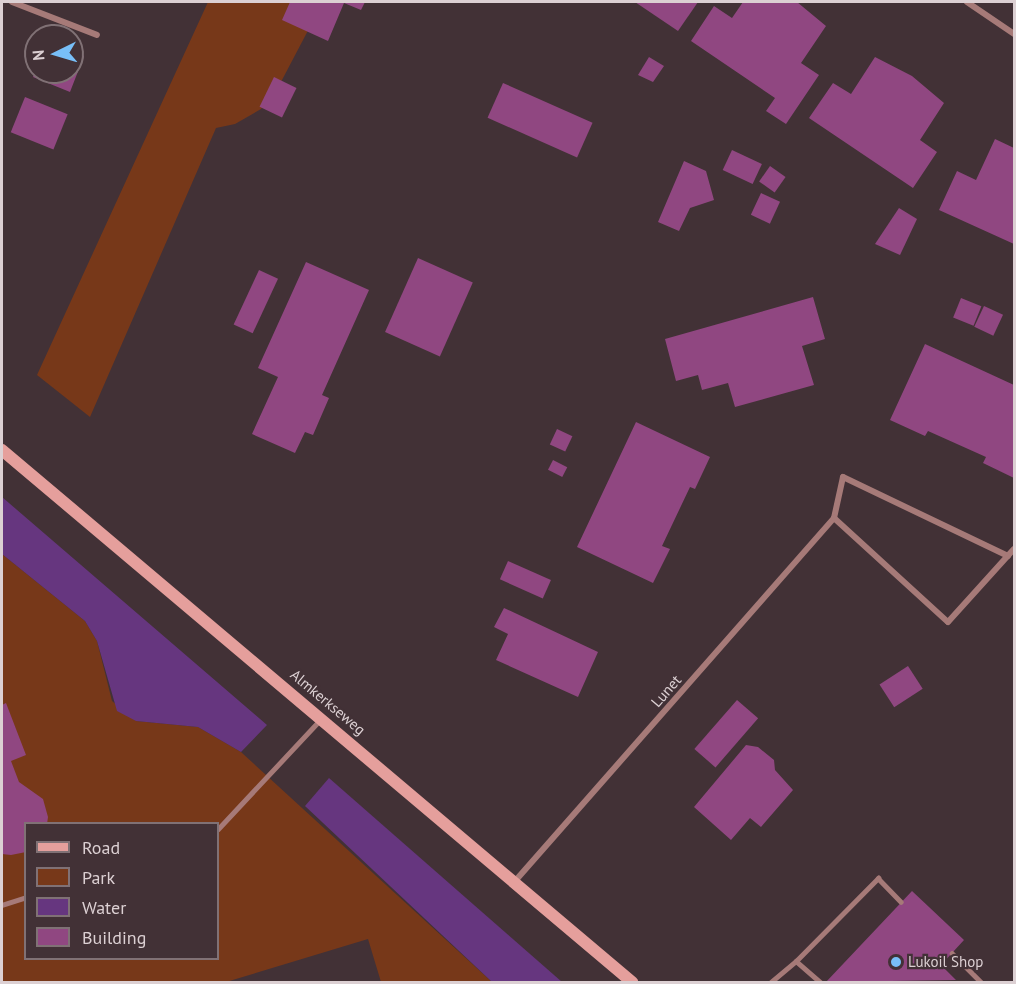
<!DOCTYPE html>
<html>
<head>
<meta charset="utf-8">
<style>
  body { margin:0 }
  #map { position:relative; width:1016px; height:984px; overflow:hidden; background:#423136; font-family:"PT Sans",sans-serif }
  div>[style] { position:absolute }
  .green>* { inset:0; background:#773819 }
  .water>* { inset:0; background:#66367f }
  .building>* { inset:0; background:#904781; transform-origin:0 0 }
  .lane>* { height:4.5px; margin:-2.25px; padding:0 2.25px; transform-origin:2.25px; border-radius:2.25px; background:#a67a78 }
  .street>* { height:6px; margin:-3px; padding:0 3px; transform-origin:3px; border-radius:3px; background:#a67a78 }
  .secondary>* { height:12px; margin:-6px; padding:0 6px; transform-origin:6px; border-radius:6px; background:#e59f9c }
  .dots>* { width:16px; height:16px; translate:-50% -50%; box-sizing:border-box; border:3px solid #423136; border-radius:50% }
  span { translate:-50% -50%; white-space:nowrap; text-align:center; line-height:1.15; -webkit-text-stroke:4.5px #423136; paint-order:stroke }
  .street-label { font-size:15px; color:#dcd0d3 }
  .poi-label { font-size:15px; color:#dcd0d3 }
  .left { translate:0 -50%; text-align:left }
  .frame { position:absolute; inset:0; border:3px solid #dcd0d3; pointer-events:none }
  .legend { position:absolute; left:24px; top:822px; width:195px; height:138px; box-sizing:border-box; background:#423136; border:2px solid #807175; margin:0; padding:8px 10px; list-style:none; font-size:18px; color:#dcd0d3 }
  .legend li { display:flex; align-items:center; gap:12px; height:30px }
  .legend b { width:30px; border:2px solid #807175 }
  .north { position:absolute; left:24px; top:24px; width:60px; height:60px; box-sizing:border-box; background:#423136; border:2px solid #807175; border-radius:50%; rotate:265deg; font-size:16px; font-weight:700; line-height:24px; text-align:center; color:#dcd0d3 }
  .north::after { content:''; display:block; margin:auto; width:21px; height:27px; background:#78bff8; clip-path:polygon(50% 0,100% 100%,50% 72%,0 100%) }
</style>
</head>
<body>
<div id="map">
  <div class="green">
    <i style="clip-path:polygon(208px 2px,323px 2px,282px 80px,261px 109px,235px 124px,216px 128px,90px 417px,37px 375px)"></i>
    <i style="clip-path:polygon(evenodd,2px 554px,85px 621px,97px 641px,112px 701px,136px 721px,198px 727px,241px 752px,492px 982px,381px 982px,368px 939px,226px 982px,2px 982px,2px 554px,26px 824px,218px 824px,218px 958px,26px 958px,26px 824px)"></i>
  </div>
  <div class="water">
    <i style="clip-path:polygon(2px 497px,267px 725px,241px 752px,198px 727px,136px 721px,117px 711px,97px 641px,85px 621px,2px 554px)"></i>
    <i style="clip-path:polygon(329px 778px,562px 982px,492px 982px,305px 806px)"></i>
  </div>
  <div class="building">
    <i style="clip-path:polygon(290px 2px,365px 2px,361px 10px,344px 3px,328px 41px,282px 20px)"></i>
    <i style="clip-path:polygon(635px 2px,698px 2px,678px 31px)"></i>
    <i style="clip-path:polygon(743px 2px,797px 2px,826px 26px,801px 63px,819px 75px,786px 124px,766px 111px,775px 98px,691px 41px,714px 6px,732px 18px)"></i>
    <i style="clip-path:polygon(72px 51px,84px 56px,70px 92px,33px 77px,35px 72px,72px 72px)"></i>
    <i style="clip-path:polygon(649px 57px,664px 66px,653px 82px,638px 75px)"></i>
    <i style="clip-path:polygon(875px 57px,912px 76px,944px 103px,920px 140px,937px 152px,913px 188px,809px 118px,833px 83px,851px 94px)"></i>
    <i style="left:274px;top:77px;width:25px;height:33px;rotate:26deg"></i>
    <i style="left:503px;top:83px;width:98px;height:38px;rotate:24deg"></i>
    <i style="left:25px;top:97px;width:46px;height:38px;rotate:22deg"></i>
    <i style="clip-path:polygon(995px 139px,1014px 148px,1014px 244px,939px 210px,957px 171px,976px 180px)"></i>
    <i style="left:732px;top:150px;width:33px;height:22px;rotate:25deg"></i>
    <i style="clip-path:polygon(684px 161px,706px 171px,714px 200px,690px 208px,679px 231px,658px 222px)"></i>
    <i style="left:770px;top:166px;width:19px;height:19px;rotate:35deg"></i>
    <i style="left:761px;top:193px;width:21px;height:24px;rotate:25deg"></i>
    <i style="clip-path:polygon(899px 208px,917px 219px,900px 255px,875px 244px)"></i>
    <i style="left:418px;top:258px;width:60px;height:81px;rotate:24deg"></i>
    <i style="clip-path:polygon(306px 262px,369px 290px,322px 395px,329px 398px,313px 435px,305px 432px,295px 453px,252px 434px,278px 377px,258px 368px)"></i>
    <i style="left:259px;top:270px;width:21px;height:60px;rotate:25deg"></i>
    <i style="clip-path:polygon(813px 297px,825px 339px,802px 346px,814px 385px,735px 407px,728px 383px,702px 390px,698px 375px,676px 381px,665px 339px)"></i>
    <i style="left:961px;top:298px;width:22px;height:21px;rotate:22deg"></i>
    <i style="left:984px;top:306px;width:21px;height:23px;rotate:25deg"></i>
    <i style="clip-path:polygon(925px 344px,1014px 385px,1014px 478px,983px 463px,986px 457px,928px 431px,925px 436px,890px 420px)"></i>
    <i style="clip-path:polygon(636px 422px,710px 457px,695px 489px,690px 487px,662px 546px,670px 549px,653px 583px,577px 547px)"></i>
    <i style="left:557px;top:429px;width:17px;height:17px;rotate:25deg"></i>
    <i style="left:553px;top:460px;width:16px;height:11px;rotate:27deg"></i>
    <i style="left:508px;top:561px;width:47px;height:20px;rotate:24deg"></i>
    <i style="clip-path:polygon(504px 608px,598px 652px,578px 697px,496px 660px,508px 634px,494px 627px)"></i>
    <i style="left:908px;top:666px;width:27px;height:34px;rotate:57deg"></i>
    <i style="left:737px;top:700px;width:28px;height:65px;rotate:41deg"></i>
    <i style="clip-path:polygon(6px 703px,26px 755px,11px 761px,19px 782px,43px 799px,48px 817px,47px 824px,26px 824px,26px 852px,11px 855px,2px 854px,2px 705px)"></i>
    <i style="clip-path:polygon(746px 745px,758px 747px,774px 760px,775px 770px,793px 790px,761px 827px,750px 818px,731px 840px,694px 807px)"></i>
    <i style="clip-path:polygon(912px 891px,964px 940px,941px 965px,956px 980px,826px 982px)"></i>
  </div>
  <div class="lane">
    <i style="left:218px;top:829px;width:151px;rotate:-46.9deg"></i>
    <i style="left:2px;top:905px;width:25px;rotate:-18deg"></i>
    <i style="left:952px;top:953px;width:41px;rotate:45deg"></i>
    <i style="left:796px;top:961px;width:117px;rotate:-45.3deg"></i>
    <i style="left:878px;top:878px;width:33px;rotate:46deg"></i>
    <i style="left:771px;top:982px;width:33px;rotate:-40deg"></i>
    <i style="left:796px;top:961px;width:32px;rotate:41deg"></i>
  </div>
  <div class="street">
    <i style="left:12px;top:2px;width:91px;rotate:21.2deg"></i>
    <i style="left:967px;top:2px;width:57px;rotate:34.2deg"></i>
    <i style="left:834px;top:518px;width:42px;rotate:-77.6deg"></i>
    <i style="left:843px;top:477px;width:183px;rotate:25.6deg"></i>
    <i style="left:516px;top:880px;width:482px;rotate:-48.7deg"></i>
    <i style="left:834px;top:518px;width:154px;rotate:42.4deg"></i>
    <i style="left:948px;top:622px;width:98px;rotate:-47.9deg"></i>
  </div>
  <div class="secondary">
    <i style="left:2px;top:450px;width:825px;rotate:40.18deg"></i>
  </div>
  <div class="dots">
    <i style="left:896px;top:962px;background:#78bff8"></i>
  </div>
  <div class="street-label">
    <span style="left:666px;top:691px;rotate:-49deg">Lunet</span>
    <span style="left:328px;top:702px;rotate:40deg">Almkerkseweg</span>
  </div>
  <div class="poi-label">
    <span class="left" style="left:908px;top:962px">Lukoil Shop</span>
  </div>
  <div class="frame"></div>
  <ul class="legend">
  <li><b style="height:8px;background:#e59f9c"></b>Road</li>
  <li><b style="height:16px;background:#773819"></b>Park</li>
  <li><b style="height:16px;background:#66367f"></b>Water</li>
  <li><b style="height:16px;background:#904781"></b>Building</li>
  </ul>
  <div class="north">N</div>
</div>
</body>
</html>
